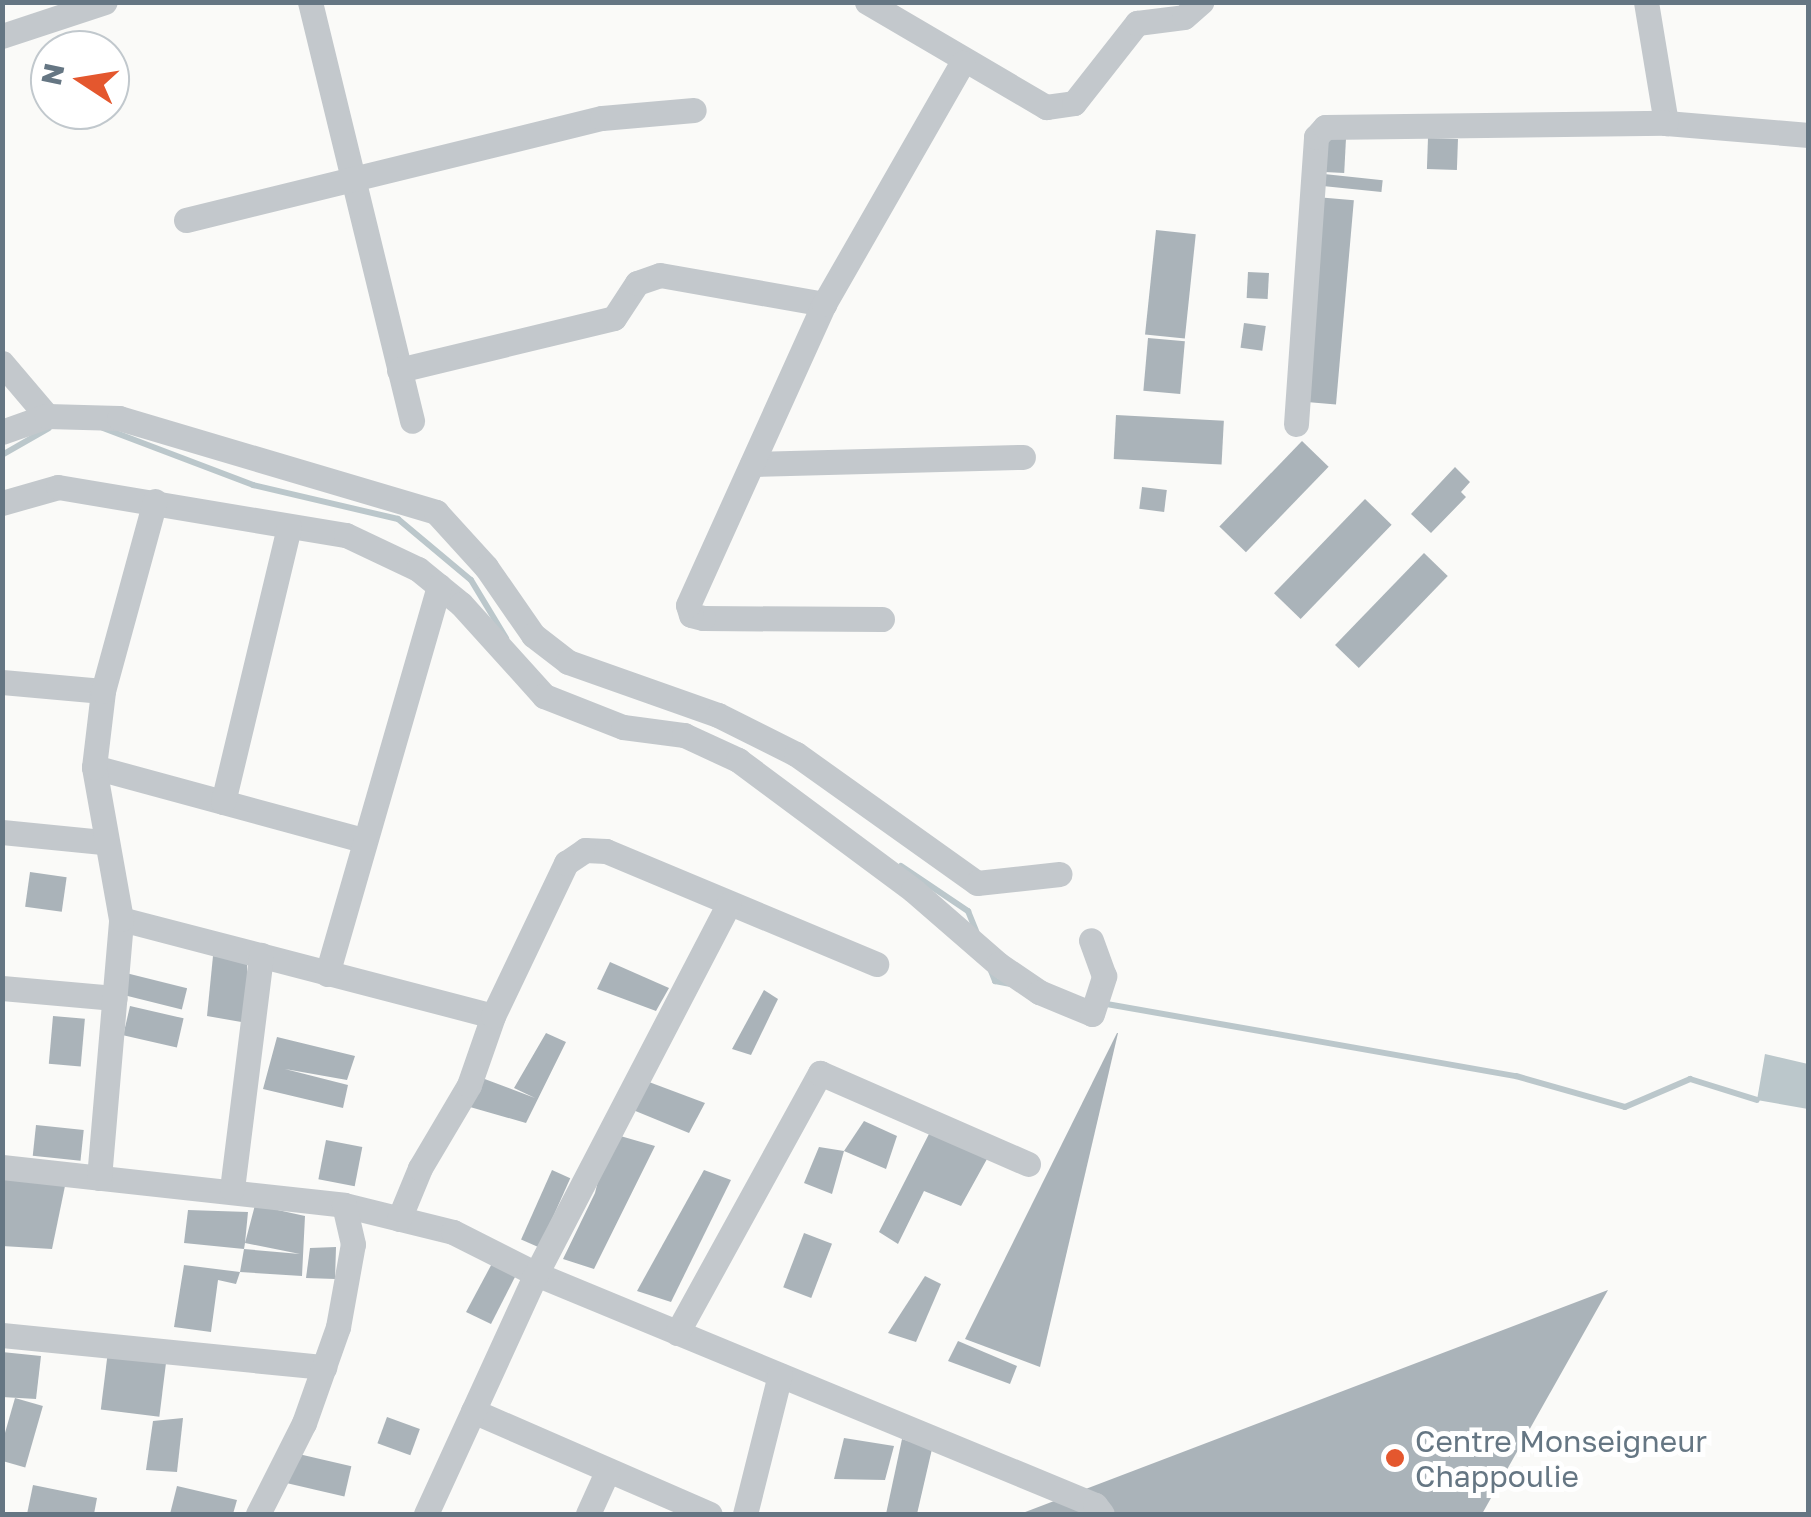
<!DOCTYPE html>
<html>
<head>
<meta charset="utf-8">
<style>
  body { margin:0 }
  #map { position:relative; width:1811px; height:1517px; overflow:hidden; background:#fafaf8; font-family:"Golos Text",sans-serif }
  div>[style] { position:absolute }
  .water>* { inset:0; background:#bbc7cb }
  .stream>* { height:6px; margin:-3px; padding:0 3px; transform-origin:3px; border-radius:3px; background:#bbc7cb }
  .building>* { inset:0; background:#aab3b9; transform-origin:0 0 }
  .street>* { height:25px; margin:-12.5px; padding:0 12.5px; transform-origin:12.5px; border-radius:12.5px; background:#c3c8cc }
  .dots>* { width:28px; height:28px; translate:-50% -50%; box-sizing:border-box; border:5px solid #fff; border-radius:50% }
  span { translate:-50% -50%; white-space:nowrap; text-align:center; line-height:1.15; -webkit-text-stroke:10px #fff; paint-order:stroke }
  .poi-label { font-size:30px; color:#657683 }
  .left { translate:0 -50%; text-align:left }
  .frame { position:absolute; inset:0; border:5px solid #657683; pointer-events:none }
  .north { position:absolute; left:30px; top:30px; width:100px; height:100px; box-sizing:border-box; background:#fff; border:2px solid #c1c8cd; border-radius:50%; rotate:282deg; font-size:28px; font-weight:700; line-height:40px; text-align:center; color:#657683 }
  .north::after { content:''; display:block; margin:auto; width:35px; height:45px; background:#e4572e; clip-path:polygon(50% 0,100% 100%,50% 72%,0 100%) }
</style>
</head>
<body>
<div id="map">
  <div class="water">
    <i style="clip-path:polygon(1765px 1054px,1808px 1064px,1808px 1109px,1757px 1100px)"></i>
  </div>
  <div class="stream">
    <i style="left:103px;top:428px;width:160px;rotate:20.8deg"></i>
    <i style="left:253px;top:485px;width:149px;rotate:13.2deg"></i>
    <i style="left:398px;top:519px;width:95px;rotate:39.9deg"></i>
    <i style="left:471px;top:580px;width:68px;rotate:58.9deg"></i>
    <i style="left:2px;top:455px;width:54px;rotate:-29.9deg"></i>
    <i style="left:901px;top:866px;width:81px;rotate:33.9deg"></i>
    <i style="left:968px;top:911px;width:22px;rotate:68deg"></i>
    <i style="left:991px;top:971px;width:11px;rotate:68deg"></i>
    <i style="left:995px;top:981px;width:16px;rotate:11deg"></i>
    <i style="left:1101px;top:1003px;width:421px;rotate:10deg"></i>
    <i style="left:1516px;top:1076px;width:113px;rotate:15.9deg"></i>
    <i style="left:1625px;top:1107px;width:71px;rotate:-23.3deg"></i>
    <i style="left:1690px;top:1079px;width:70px;rotate:17.4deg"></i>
  </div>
  <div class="building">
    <i style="left:1326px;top:138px;width:20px;height:34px;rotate:3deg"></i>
    <i style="left:1428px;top:138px;width:30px;height:31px;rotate:2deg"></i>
    <i style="left:1324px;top:174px;width:59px;height:12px;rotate:6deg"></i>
    <i style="left:1316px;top:197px;width:38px;height:205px;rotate:5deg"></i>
    <i style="left:1156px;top:230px;width:40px;height:105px;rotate:6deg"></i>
    <i style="left:1248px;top:272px;width:21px;height:26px;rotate:3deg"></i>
    <i style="left:1244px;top:323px;width:22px;height:25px;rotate:8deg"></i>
    <i style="left:1148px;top:338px;width:37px;height:53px;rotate:5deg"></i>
    <i style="left:1116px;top:415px;width:108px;height:44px;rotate:3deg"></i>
    <i style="left:1302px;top:441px;width:37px;height:119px;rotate:44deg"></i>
    <i style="clip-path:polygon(1455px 467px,1470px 482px,1461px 492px,1466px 497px,1431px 533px,1411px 514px)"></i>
    <i style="left:1142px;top:487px;width:25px;height:22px;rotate:7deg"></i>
    <i style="left:1365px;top:499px;width:37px;height:131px;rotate:44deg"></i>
    <i style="left:1424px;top:553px;width:33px;height:128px;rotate:44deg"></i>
    <i style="left:30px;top:872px;width:37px;height:35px;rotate:8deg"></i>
    <i style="clip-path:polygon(213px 956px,247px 960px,247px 1023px,207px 1016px)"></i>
    <i style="clip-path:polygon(610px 962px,669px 988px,656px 1011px,597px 989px)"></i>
    <i style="left:126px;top:973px;width:63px;height:22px;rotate:14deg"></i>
    <i style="clip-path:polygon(764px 990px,778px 999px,751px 1055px,732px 1049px)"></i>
    <i style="left:130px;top:1006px;width:55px;height:30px;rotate:13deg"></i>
    <i style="left:53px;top:1016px;width:32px;height:48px;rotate:5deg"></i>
    <i style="clip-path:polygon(546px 1033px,566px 1042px,526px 1123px,470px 1107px,482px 1078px,535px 1098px,514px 1088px)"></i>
    <i style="clip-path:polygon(1117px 1033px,1118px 1033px,1040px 1367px,965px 1339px)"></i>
    <i style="clip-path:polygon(277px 1037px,355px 1056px,347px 1080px,285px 1069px,348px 1085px,343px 1108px,263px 1089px)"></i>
    <i style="clip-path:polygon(649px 1082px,705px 1103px,689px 1133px,633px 1110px)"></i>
    <i style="clip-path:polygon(864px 1121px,897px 1136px,886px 1169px,844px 1151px)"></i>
    <i style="left:36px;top:1125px;width:48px;height:31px;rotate:6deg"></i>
    <i style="clip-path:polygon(931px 1130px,987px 1159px,961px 1206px,924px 1191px,898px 1244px,879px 1232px)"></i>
    <i style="clip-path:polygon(610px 1133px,655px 1146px,594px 1269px,563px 1259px,595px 1193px)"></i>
    <i style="left:326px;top:1140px;width:37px;height:40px;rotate:11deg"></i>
    <i style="clip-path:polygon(819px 1147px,844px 1151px,832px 1194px,804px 1183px)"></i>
    <i style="left:552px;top:1170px;width:20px;height:76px;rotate:24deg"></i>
    <i style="clip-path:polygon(704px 1170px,731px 1180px,671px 1302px,637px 1291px)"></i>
    <i style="clip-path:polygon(2px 1178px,65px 1186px,52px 1249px,2px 1246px)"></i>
    <i style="clip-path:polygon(255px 1205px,305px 1216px,302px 1276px,240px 1272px,244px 1249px,300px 1254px,245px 1243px,244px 1249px,184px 1243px,188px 1210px,248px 1212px,245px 1243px)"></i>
    <i style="left:804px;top:1233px;width:30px;height:58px;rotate:21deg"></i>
    <i style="clip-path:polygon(336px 1247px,335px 1279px,306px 1278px,310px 1248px)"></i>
    <i style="clip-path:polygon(496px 1256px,516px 1275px,491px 1324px,466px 1312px)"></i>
    <i style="clip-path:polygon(184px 1265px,240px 1272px,236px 1284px,218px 1280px,211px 1332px,174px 1327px)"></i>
    <i style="clip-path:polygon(925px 1276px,941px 1284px,916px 1342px,888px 1333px)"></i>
    <i style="clip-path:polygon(1608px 1290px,1482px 1514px,1020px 1514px)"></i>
    <i style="clip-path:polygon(958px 1341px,1017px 1366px,1010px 1384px,948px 1361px)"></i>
    <i style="left:108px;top:1351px;width:59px;height:59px;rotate:7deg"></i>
    <i style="clip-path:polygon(2px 1352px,41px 1356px,36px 1399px,2px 1397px)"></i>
    <i style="left:15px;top:1398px;width:29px;height:64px;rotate:16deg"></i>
    <i style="left:387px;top:1417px;width:35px;height:28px;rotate:20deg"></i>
    <i style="clip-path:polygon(183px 1418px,177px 1472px,146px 1470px,153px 1421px)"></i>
    <i style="clip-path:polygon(844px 1438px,894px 1446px,885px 1480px,834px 1479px)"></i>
    <i style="clip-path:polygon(902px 1439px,932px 1449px,917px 1514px,886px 1514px)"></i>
    <i style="left:290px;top:1452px;width:63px;height:31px;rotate:13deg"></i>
    <i style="clip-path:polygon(33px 1485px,97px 1498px,94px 1514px,27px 1514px)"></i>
    <i style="clip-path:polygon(177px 1486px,237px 1500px,233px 1514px,170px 1514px)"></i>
  </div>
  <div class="street">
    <i style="left:310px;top:2px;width:431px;rotate:76.3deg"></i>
    <i style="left:867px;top:2px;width:208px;rotate:30.4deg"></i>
    <i style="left:1046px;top:107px;width:28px;rotate:-8deg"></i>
    <i style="left:1074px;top:103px;width:102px;rotate:-51.8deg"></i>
    <i style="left:1137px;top:23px;width:47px;rotate:-7.3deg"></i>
    <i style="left:1184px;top:17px;width:23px;rotate:-41deg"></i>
    <i style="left:1646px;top:2px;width:123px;rotate:80.6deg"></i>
    <i style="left:1666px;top:123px;width:143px;rotate:4.8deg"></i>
    <i style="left:2px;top:36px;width:108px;rotate:-18.3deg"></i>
    <i style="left:186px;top:220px;width:428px;rotate:-13.8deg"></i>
    <i style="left:602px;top:118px;width:92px;rotate:-5deg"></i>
    <i style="left:2px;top:363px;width:70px;rotate:49.7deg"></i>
    <i style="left:399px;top:370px;width:221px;rotate:-13.6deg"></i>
    <i style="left:614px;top:318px;width:42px;rotate:-56.7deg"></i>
    <i style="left:637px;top:283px;width:24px;rotate:-19deg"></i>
    <i style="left:660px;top:275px;width:167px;rotate:10deg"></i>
    <i style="left:1296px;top:424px;width:288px;rotate:-86deg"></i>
    <i style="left:1316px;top:137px;width:13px;rotate:-48deg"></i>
    <i style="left:1325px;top:127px;width:341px;rotate:-0.7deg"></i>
    <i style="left:2px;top:432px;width:48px;rotate:-19.6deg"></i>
    <i style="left:47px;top:416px;width:72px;rotate:1.6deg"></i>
    <i style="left:119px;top:418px;width:331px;rotate:16.5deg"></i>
    <i style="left:436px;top:512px;width:74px;rotate:47.7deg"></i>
    <i style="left:486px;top:567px;width:83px;rotate:55.3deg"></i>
    <i style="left:533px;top:635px;width:44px;rotate:37.6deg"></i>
    <i style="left:568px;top:662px;width:159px;rotate:19.5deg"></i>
    <i style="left:718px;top:715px;width:87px;rotate:26.6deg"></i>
    <i style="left:796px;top:754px;width:222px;rotate:35.5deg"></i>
    <i style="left:977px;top:883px;width:83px;rotate:-6.2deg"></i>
    <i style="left:752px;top:464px;width:271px;rotate:-1.5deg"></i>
    <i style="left:2px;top:503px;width:58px;rotate:-15.9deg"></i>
    <i style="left:58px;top:487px;width:292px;rotate:9.5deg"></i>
    <i style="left:346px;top:535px;width:80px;rotate:25.3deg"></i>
    <i style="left:418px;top:569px;width:55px;rotate:39.1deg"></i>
    <i style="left:461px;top:604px;width:124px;rotate:47.9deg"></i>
    <i style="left:544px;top:696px;width:85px;rotate:21.4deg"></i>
    <i style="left:623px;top:727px;width:62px;rotate:7.5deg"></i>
    <i style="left:684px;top:735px;width:60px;rotate:24.8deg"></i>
    <i style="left:738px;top:760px;width:218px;rotate:36.6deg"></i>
    <i style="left:913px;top:890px;width:113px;rotate:41deg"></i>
    <i style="left:998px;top:964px;width:50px;rotate:34.3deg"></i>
    <i style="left:1039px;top:992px;width:57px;rotate:22.5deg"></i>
    <i style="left:1092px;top:1014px;width:40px;rotate:-72deg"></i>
    <i style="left:1104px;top:976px;width:38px;rotate:-110deg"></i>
    <i style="left:882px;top:619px;width:179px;rotate:-179.7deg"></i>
    <i style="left:703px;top:618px;width:12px;rotate:-166deg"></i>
    <i style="left:691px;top:615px;width:10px;rotate:-107deg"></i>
    <i style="left:688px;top:605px;width:330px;rotate:-65.7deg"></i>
    <i style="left:824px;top:304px;width:278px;rotate:-60.2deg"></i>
    <i style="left:2px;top:682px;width:101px;rotate:5.1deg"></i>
    <i style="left:94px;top:767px;width:279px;rotate:15.2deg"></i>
    <i style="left:223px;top:802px;width:283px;rotate:-76.5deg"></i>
    <i style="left:2px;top:832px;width:101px;rotate:5.7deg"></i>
    <i style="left:121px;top:919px;width:384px;rotate:14.6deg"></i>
    <i style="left:327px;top:974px;width:404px;rotate:-73.9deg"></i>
    <i style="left:2px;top:988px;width:113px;rotate:5.1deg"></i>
    <i style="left:2px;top:1167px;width:344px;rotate:6.3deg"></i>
    <i style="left:344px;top:1205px;width:112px;rotate:13.9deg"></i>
    <i style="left:453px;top:1232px;width:93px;rotate:26.8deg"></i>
    <i style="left:536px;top:1274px;width:605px;rotate:22.45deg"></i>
    <i style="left:1095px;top:1505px;width:11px;rotate:52deg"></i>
    <i style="left:99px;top:1178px;width:260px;rotate:-85.1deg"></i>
    <i style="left:121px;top:919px;width:154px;rotate:-100.1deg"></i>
    <i style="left:94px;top:767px;width:77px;rotate:-83.2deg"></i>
    <i style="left:103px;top:691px;width:197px;rotate:-74.7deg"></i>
    <i style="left:232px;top:1189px;width:236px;rotate:-82.9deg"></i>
    <i style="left:399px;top:1219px;width:55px;rotate:-67.6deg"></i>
    <i style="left:420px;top:1168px;width:96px;rotate:-59.4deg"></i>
    <i style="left:469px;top:1085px;width:73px;rotate:-70.8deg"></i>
    <i style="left:493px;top:1016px;width:170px;rotate:-64.5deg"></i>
    <i style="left:566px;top:863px;width:23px;rotate:-34deg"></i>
    <i style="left:585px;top:850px;width:21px;rotate:3deg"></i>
    <i style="left:606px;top:851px;width:293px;rotate:22.7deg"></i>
    <i style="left:677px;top:1333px;width:297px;rotate:-61.2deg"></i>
    <i style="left:820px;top:1073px;width:227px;rotate:23.6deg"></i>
    <i style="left:2px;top:1335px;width:324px;rotate:5.7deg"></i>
    <i style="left:473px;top:1411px;width:258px;rotate:23.5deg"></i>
    <i style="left:258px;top:1514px;width:102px;rotate:-63.2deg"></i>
    <i style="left:304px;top:1423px;width:102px;rotate:-70.5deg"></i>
    <i style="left:338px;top:1327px;width:84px;rotate:-79.8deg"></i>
    <i style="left:353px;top:1244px;width:40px;rotate:-103deg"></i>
    <i style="left:426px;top:1514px;width:264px;rotate:-65.4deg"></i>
    <i style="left:536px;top:1274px;width:417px;rotate:-62.5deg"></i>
    <i style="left:588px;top:1514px;width:48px;rotate:-65.6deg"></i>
    <i style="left:745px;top:1514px;width:143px;rotate:-75.9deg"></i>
  </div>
  <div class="dots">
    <i style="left:1395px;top:1458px;background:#e4572e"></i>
  </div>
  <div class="poi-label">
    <span class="left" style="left:1415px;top:1458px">Centre Monseigneur<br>Chappoulie</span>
  </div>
  <div class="frame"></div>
  <div class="north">N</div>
</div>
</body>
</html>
